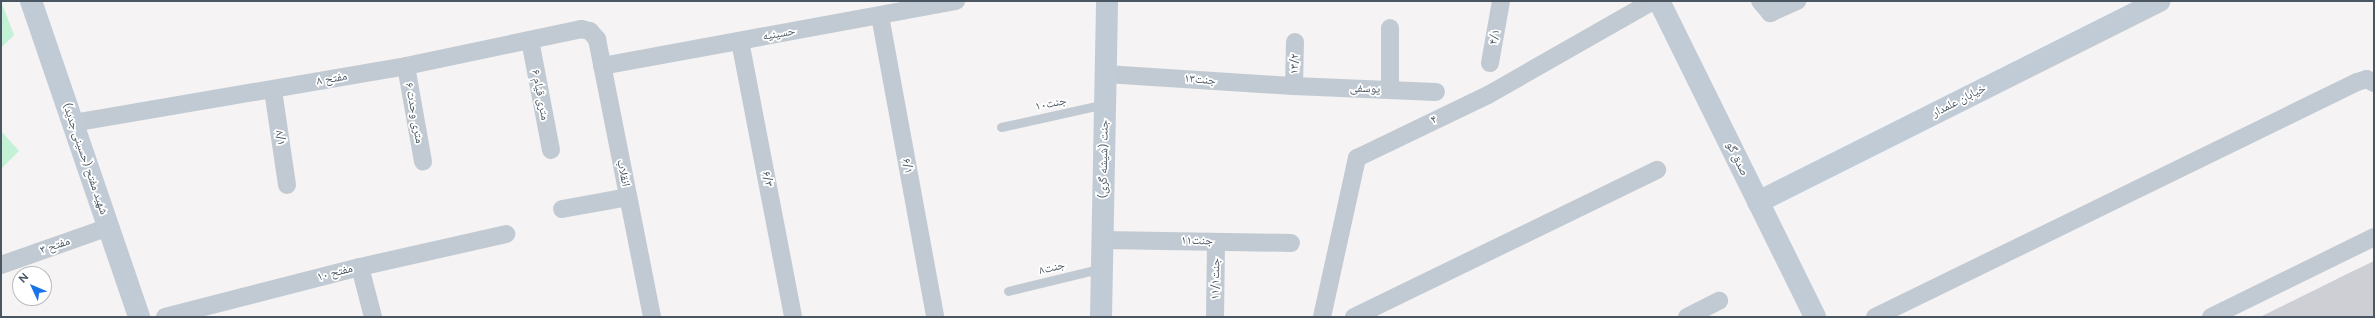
<!DOCTYPE html>
<html>
<head>
<meta charset="utf-8">
<style>
  body { margin:0 }
  #map { position:relative; width:2375px; height:318px; overflow:hidden; background:#f5f3f3; font-family:Figtree,"Noto Naskh Arabic",sans-serif }
  div>[style] { position:absolute }
  .green>* { inset:0; background:#c3f1d5 }
  .building>* { inset:0; background:#cdcfd5 }
  .lane>* { height:9px; margin:-4.5px; padding:0 4.5px; transform-origin:4.5px; border-radius:4.5px; background:#c1cad2 }
  .street>* { height:18px; margin:-9px; padding:0 9px; transform-origin:9px; border-radius:9px; background:#c1cad2 }
  .secondary>* { height:22px; margin:-11px; padding:0 11px; transform-origin:11px; border-radius:11px; background:#c1cbd6 }
  span { translate:-50% -50%; white-space:nowrap; text-align:center; line-height:1.15; -webkit-text-stroke:3.5px #fff; paint-order:stroke }
  .street-label { font-size:12px; color:#4a5661 }
  .frame { position:absolute; inset:0; border:2px solid #4a5661; pointer-events:none }
  .north { position:absolute; left:12px; top:266px; width:40px; height:40px; box-sizing:border-box; background:#fff; border:1px solid #b7bbc0; border-radius:50%; rotate:314deg; font-size:11px; font-weight:700; line-height:16px; text-align:center; color:#4a5661 }
  .north::after { content:''; display:block; margin:auto; width:14px; height:18px; background:#1a73e8; clip-path:polygon(50% 0,100% 100%,50% 72%,0 100%) }
</style>
</head>
<body>
<div id="map">
  <div class="green">
    <i style="clip-path:polygon(1px 1px,14px 35px,1px 48px)"></i>
    <i style="clip-path:polygon(1px 131px,19px 151px,1px 169px)"></i>
  </div>
  <div class="building">
    <i style="clip-path:polygon(2374px 261px,2374px 317px,2260px 317px,2347px 274px)"></i>
  </div>
  <div class="lane">
    <i style="left:1001px;top:127px;width:107px;rotate:-12.5deg"></i>
    <i style="left:1008px;top:291px;width:97px;rotate:-13.7deg"></i>
  </div>
  <div class="street">
    <i style="left:1760px;top:1px;width:16px;rotate:50deg"></i>
    <i style="left:1770px;top:13px;width:30px;rotate:-24deg"></i>
    <i style="left:880px;top:16px;width:306px;rotate:79.6deg"></i>
    <i style="left:1390px;top:28px;width:62px;rotate:90deg"></i>
    <i style="left:530px;top:40px;width:112px;rotate:79.2deg"></i>
    <i style="left:740px;top:41px;width:281px;rotate:79.1deg"></i>
    <i style="left:1490px;top:63px;width:63px;rotate:-79.9deg"></i>
    <i style="left:406px;top:66px;width:97px;rotate:79.9deg"></i>
    <i style="left:602px;top:66px;width:360px;rotate:-10.4deg"></i>
    <i style="left:1106px;top:74px;width:188px;rotate:3.7deg"></i>
    <i style="left:1294px;top:86px;width:142px;rotate:2.4deg"></i>
    <i style="left:1294px;top:86px;width:44px;rotate:-88.7deg"></i>
    <i style="left:273px;top:90px;width:96px;rotate:81.6deg"></i>
    <i style="left:73px;top:123px;width:338px;rotate:-9.7deg"></i>
    <i style="left:406px;top:66px;width:179px;rotate:-11.9deg"></i>
    <i style="left:581px;top:29px;width:9px;rotate:13deg"></i>
    <i style="left:590px;top:31px;width:11px;rotate:49deg"></i>
    <i style="left:597px;top:39px;width:283px;rotate:78.8deg"></i>
    <i style="left:562px;top:209px;width:67px;rotate:-10.3deg"></i>
    <i style="left:1103px;top:240px;width:188px;rotate:0.9deg"></i>
    <i style="left:1px;top:265px;width:114px;rotate:-19.4deg"></i>
    <i style="left:360px;top:267px;width:52px;rotate:75.4deg"></i>
    <i style="left:165px;top:317px;width:201px;rotate:-14.4deg"></i>
    <i style="left:360px;top:267px;width:150px;rotate:-12.7deg"></i>
    <i style="left:1215px;top:317px;width:75px;rotate:-89.2deg"></i>
    <i style="left:1322px;top:317px;width:163px;rotate:-77.6deg"></i>
    <i style="left:1357px;top:158px;width:145px;rotate:-25.7deg"></i>
    <i style="left:1488px;top:95px;width:190px;rotate:-29.7deg"></i>
    <i style="left:1354px;top:317px;width:337px;rotate:-25.9deg"></i>
    <i style="left:1687px;top:317px;width:36px;rotate:-27deg"></i>
    <i style="left:1875px;top:317px;width:536px;rotate:-25.99deg"></i>
    <i style="left:2357px;top:82px;width:10px;rotate:-17deg"></i>
    <i style="left:2367px;top:79px;width:8px;rotate:30deg"></i>
    <i style="left:2211px;top:317px;width:182px;rotate:-26.1deg"></i>
  </div>
  <div class="secondary">
    <i style="left:31px;top:1px;width:334px;rotate:71.1deg"></i>
    <i style="left:1659px;top:1px;width:352px;rotate:63.7deg"></i>
    <i style="left:1758px;top:202px;width:449px;rotate:-26.6deg"></i>
    <i style="left:1101px;top:317px;width:316px;rotate:-88.9deg"></i>
  </div>
  <div class="street-label">
    <span style="left:779px;top:34px;rotate:-10deg">حسینیه</span>
    <span style="left:1495px;top:37px;rotate:-79deg">۴/۱</span>
    <span style="left:1295px;top:64px;rotate:-88deg">۱۳/۲</span>
    <span style="left:332px;top:79px;rotate:-10deg">مفتح ۸</span>
    <span style="left:1200px;top:80px;rotate:4deg">جنت۱۳</span>
    <span style="left:1365px;top:89px;rotate:2deg">یوسفی</span>
    <span style="left:540px;top:95px;rotate:79deg">۶ متری قیام</span>
    <span style="left:1959px;top:101px;rotate:-27deg">خیابان علمدار</span>
    <span style="left:1051px;top:104px;rotate:-12deg">جنت۱۰</span>
    <span style="left:414px;top:113px;rotate:80deg">۶ متری وحدت</span>
    <span style="left:1434px;top:120px;rotate:-26deg">۴</span>
    <span style="left:280px;top:138px;rotate:81deg">۸/۱</span>
    <span style="left:85px;top:159px;rotate:71deg">شهید مفتح (حسینی جدید)</span>
    <span style="left:1104px;top:159px;rotate:-89deg">جنت (شیشه گری)</span>
    <span style="left:1737px;top:159px;rotate:64deg">صدق گو</span>
    <span style="left:907px;top:166px;rotate:79deg">۶/۱</span>
    <span style="left:623px;top:173px;rotate:79deg">انقلاب</span>
    <span style="left:767px;top:179px;rotate:79deg">۶/۳</span>
    <span style="left:1197px;top:241px;rotate:1deg">جنت۱۱</span>
    <span style="left:55px;top:246px;rotate:-19deg">مفتح ۳</span>
    <span style="left:1052px;top:268px;rotate:-14deg">جنت۸</span>
    <span style="left:335px;top:273px;rotate:-15deg">مفتح ۱۰</span>
    <span style="left:1216px;top:279px;rotate:-89deg">جنت۱۱/۱</span>
  </div>
  <div class="frame"></div>
  <div class="north">N</div>
</div>
</body>
</html>
